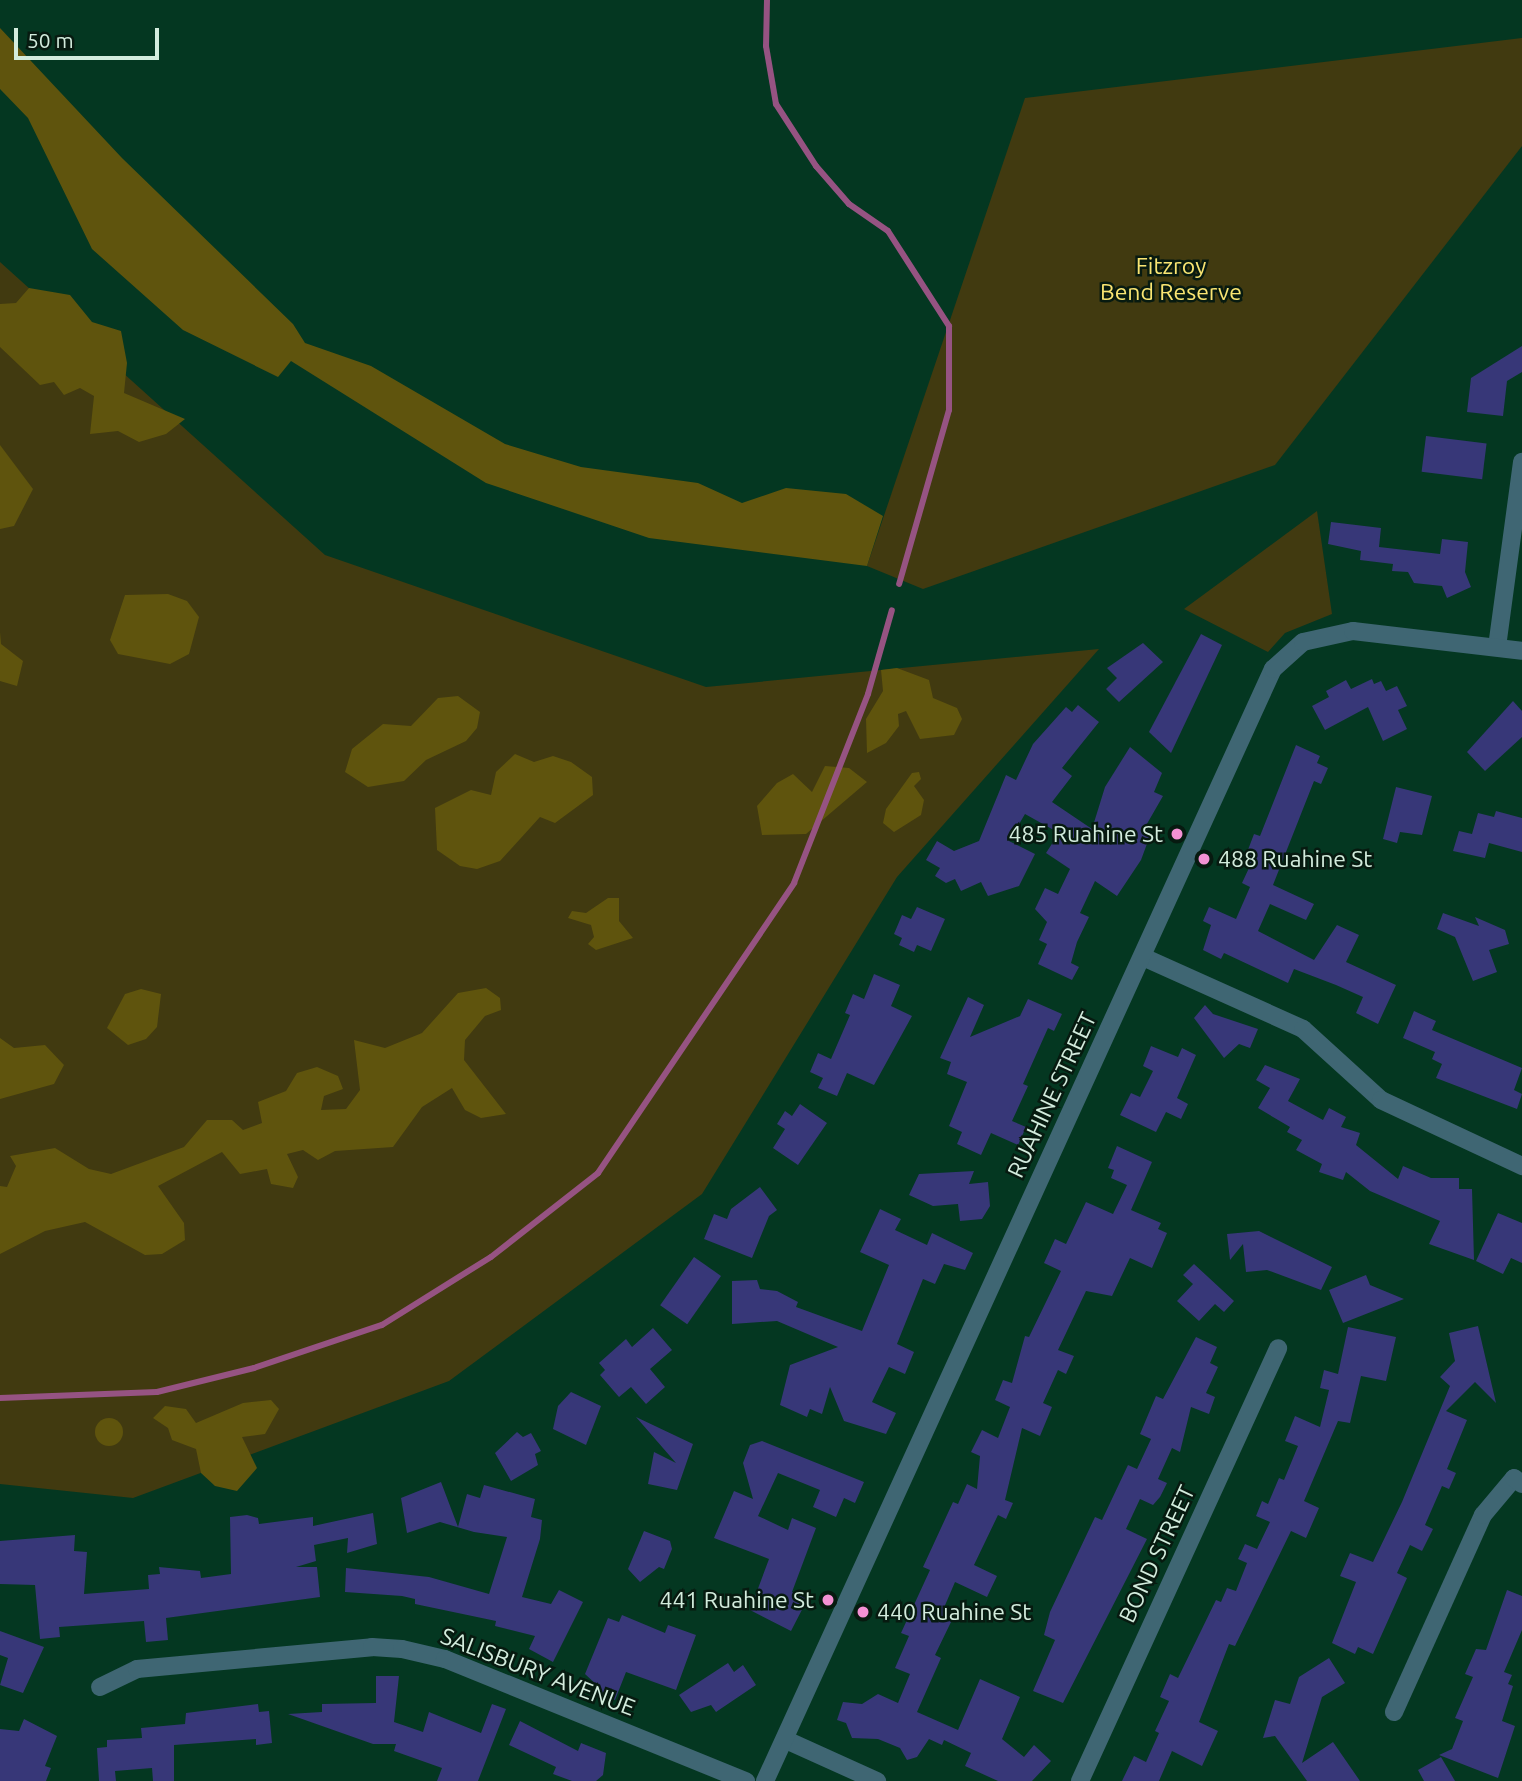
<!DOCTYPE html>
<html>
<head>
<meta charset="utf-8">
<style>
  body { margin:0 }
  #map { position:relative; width:1522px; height:1781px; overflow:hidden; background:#043721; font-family:Ubuntu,sans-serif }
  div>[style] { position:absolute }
  .green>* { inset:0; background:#413a10 }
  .forest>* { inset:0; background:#5f540d }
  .round { border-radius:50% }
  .stream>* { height:6px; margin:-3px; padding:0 3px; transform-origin:3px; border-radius:3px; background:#965382 }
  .building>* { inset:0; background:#373778; transform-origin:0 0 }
  .minor>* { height:18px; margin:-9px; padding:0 9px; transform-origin:9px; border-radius:9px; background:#3f6673 }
  .tertiary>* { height:18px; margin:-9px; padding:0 9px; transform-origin:9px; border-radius:9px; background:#3f6673 }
  .dots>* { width:19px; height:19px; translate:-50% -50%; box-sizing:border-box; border:4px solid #071a10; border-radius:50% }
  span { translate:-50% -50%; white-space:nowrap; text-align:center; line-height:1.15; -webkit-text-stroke:5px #071a10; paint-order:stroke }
  .park-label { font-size:23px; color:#f9e572 }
  .poi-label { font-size:23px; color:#d3ecdd }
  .right { translate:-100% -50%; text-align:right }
  .left { translate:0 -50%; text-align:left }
  .street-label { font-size:23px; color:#d3ecdd }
  .scale { position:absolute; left:14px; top:28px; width:145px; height:32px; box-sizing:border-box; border:4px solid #d3ecdd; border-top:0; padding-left:9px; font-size:21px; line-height:24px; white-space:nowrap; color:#d3ecdd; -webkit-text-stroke:5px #071a10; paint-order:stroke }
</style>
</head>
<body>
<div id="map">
  <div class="green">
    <i style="clip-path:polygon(1522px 38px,1522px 146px,1275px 465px,923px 589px,867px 566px,1025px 98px)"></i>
    <i style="clip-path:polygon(0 262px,325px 555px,706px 687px,1099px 649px,897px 877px,702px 1194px,449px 1381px,133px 1498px,0 1484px)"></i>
    <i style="clip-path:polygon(1317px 511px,1332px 614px,1285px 633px,1268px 652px,1184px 609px)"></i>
  </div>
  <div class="forest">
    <i style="clip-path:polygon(0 28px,122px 158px,293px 324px,305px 343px,371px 366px,505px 444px,581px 467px,698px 483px,742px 503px,786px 488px,846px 494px,883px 516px,867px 566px,649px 538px,486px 483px,291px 361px,278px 377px,183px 330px,92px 249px,28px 118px,0 89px)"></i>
    <i style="clip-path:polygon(29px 288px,70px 295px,92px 322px,121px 331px,127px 363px,124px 393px,185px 419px,166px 434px,139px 442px,118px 431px,90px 434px,94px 396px,80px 388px,64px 395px,54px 382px,40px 385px,0 347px,0 304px,16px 303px)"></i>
    <i style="clip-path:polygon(0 445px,33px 489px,14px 526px,0 529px)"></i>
    <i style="clip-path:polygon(168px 594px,187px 601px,199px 617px,189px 654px,170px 664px,118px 654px,110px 640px,125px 595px)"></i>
    <i style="clip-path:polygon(0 632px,1px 644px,23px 661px,17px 686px,0 681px)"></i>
    <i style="clip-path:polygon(897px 668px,929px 680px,933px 698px,957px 708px,962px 719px,954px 735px,920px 739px,906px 711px,898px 714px,899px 726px,886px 743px,867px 753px,866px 719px,883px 691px,881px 670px)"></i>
    <i style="clip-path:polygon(458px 696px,480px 712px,477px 728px,466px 741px,426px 760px,404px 781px,368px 787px,345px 772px,352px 749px,383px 724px,411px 726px,438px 698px)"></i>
    <i style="clip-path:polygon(515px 754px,534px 762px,553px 756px,571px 762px,592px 777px,593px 795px,555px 823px,540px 817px,500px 861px,477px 869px,460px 866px,437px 850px,435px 808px,471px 790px,491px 795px,496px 772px)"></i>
    <i style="clip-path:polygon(825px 766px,849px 768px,867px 782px,806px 834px,762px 835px,757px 806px,777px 783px,793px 774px,812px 792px)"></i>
    <i style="clip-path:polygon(919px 772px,921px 779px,914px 786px,924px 800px,921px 815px,894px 832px,883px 823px,886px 809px,912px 773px)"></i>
    <i style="clip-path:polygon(608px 898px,619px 898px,619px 921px,633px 938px,596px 950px,588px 944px,594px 937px,591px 925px,568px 918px,572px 911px,586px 913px)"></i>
    <i style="clip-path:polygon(486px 988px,500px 998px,501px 1010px,485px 1016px,465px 1040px,464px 1060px,506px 1114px,481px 1118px,465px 1110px,452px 1088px,422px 1107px,393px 1147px,335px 1151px,318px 1160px,303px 1150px,287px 1154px,298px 1177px,293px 1188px,271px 1184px,267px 1169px,240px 1174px,222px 1152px,158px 1186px,184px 1223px,185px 1240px,162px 1254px,145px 1255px,85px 1222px,45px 1231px,0 1254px,0 1186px,7px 1187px,16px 1166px,10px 1156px,55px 1148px,89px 1169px,111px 1174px,184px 1147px,207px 1120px,232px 1120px,243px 1130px,262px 1123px,258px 1102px,286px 1091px,297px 1073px,317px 1067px,338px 1076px,343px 1089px,324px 1096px,321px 1110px,346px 1109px,360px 1090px,354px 1040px,385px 1048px,422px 1033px,458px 993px)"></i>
    <i style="clip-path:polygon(141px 989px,161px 994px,157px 1027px,146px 1039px,128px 1045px,107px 1028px,125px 994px)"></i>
    <i style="clip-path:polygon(0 1038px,14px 1048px,45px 1045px,64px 1065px,54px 1084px,0 1099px)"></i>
    <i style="clip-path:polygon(271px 1400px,279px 1409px,265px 1434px,242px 1437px,257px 1468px,237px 1491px,215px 1486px,201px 1473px,196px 1449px,172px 1440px,168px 1428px,153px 1418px,165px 1406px,186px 1409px,196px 1423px,243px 1403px)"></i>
    <i class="round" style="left:95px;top:1418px;width:28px;height:28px"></i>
  </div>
  <div class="stream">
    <i style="left:767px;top:0;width:46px;rotate:91.2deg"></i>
    <i style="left:766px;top:46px;width:59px;rotate:80.2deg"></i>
    <i style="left:776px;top:104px;width:74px;rotate:57.2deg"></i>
    <i style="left:816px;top:166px;width:50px;rotate:49deg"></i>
    <i style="left:849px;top:204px;width:47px;rotate:34.7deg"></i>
    <i style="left:888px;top:231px;width:113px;rotate:57.3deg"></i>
    <i style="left:949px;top:326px;width:84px;rotate:90deg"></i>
    <i style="left:949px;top:410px;width:181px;rotate:106deg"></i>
    <i style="left:0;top:1398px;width:157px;rotate:-2.2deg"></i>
    <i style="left:157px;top:1392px;width:100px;rotate:-13.9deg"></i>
    <i style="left:254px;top:1368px;width:135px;rotate:-18.6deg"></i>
    <i style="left:382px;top:1325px;width:128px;rotate:-32deg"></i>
    <i style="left:491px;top:1257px;width:136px;rotate:-38.1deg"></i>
    <i style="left:598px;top:1173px;width:350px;rotate:-55.9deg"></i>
    <i style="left:794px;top:883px;width:203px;rotate:-68.6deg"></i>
    <i style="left:868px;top:694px;width:87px;rotate:-74.1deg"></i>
  </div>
  <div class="building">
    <i style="clip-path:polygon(1522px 346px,1522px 372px,1507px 381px,1503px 416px,1467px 412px,1471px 378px)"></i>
    <i style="left:1426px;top:436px;width:61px;height:36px;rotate:7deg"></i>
    <i style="clip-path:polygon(1331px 522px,1381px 528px,1379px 547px,1440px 554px,1442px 539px,1468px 542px,1465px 572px,1471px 587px,1447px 598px,1442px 586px,1414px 583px,1408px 572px,1392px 571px,1393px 564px,1360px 560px,1361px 551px,1328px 544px)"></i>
    <i style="clip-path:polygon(1201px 634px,1222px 645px,1171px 753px,1149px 732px)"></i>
    <i style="clip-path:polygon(1143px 643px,1163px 662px,1119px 702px,1106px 689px,1117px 678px,1107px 668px)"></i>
    <i style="clip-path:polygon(1372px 679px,1374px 684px,1381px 681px,1386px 691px,1397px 686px,1407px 706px,1398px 710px,1407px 729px,1383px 741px,1368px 707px,1325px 730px,1312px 706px,1329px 697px,1326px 691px,1346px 680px,1351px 689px)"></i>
    <i style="clip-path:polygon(1513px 701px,1522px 711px,1522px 737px,1485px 771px,1467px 752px)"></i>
    <i style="clip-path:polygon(1078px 705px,1099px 722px,1062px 768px,1072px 776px,1052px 802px,1092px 829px,1105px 787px,1130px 747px,1162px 773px,1154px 792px,1163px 796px,1144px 829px,1151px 833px,1141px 860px,1117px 896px,1095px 881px,1080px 913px,1089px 917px,1077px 942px,1071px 963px,1079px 967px,1072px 980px,1038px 964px,1047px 944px,1039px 940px,1047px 922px,1035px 909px,1045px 888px,1058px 894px,1070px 869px,1046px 853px,1059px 833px,1025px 814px,1009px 841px,1035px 854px,1019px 886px,988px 896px,981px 882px,961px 891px,955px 879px,946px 883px,935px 876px,940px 868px,926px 860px,937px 841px,954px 851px,979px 841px,1006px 775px,1016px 780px,1033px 744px,1066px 707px,1072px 712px)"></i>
    <i style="clip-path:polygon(1296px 745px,1320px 756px,1317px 763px,1328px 768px,1321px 784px,1314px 781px,1273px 885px,1314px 904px,1306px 920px,1270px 904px,1258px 931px,1314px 960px,1337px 925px,1359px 935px,1346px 962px,1396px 985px,1378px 1024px,1356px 1013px,1363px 997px,1336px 985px,1294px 969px,1288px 983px,1224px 953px,1221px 959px,1203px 950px,1211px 925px,1203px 921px,1209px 907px,1236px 919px,1250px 887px,1242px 883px,1249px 868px,1246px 855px,1254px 834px,1260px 836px)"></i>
    <i style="clip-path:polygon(1396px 787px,1432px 796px,1422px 835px,1400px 832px,1397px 843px,1383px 839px)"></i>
    <i style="clip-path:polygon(1496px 811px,1522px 818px,1522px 852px,1489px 843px,1485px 858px,1453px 851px,1459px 831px,1472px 834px,1478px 813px,1494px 817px)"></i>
    <i style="clip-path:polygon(917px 907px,945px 919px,931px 951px,917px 945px,914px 952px,899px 945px,902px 938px,894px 934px,902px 915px,911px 919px)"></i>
    <i style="clip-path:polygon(1443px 913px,1479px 926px,1475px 917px,1505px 930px,1509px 944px,1489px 950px,1497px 972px,1473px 981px,1455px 937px,1437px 929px)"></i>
    <i style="clip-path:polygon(874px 974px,900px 985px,891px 1006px,912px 1016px,874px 1085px,847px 1073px,837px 1096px,818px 1088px,823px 1078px,810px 1072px,818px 1053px,831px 1059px,850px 1015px,845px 1013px,853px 994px,864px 999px)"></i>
    <i style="clip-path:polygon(968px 997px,984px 1005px,970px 1037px,1020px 1016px,1028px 999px,1062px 1014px,1054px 1031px,1048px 1028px,1023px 1084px,1028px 1086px,1012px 1121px,1026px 1127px,1018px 1145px,991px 1133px,981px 1155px,957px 1144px,962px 1132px,949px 1126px,967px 1082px,947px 1074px,951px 1062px,940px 1058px)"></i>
    <i style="clip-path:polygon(1205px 1005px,1213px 1014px,1258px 1029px,1250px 1048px,1239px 1044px,1224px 1058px,1194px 1018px)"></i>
    <i style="clip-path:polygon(1414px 1011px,1436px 1021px,1432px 1030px,1522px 1068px,1514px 1090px,1522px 1094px,1517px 1109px,1436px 1078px,1442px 1064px,1432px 1059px,1435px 1052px,1403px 1038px)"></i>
    <i style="clip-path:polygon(1151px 1046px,1178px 1057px,1182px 1048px,1196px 1055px,1177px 1098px,1188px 1104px,1181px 1119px,1166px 1112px,1156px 1132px,1120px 1115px,1131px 1093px,1140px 1097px,1153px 1071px,1143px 1066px)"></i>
    <i style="clip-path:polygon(1265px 1065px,1300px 1079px,1288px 1101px,1323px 1120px,1329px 1108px,1346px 1117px,1341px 1127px,1360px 1133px,1356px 1145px,1398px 1179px,1403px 1166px,1431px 1178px,1459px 1178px,1459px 1189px,1472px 1189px,1474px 1260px,1429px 1244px,1440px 1221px,1370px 1191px,1346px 1172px,1343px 1180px,1319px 1172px,1322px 1164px,1296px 1150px,1302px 1140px,1287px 1132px,1290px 1127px,1258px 1108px,1270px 1088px,1256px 1080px)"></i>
    <i style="clip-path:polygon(800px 1104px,827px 1123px,798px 1165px,773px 1148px,785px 1129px,777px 1124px,785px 1111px,792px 1116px)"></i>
    <i style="clip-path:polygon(1117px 1146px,1152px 1162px,1131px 1210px,1161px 1223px,1158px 1229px,1167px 1233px,1152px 1268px,1130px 1258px,1112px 1296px,1086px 1291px,1058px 1350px,1074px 1356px,1066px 1374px,1058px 1370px,1043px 1403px,1052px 1407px,1040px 1436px,1022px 1428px,1005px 1500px,1013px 1503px,1006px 1519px,998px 1515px,974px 1565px,997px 1576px,987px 1597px,955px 1582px,943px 1610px,951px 1622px,935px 1655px,941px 1658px,917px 1712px,958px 1730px,980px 1679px,1020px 1697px,1002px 1739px,1024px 1757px,1034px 1745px,1051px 1761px,1032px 1781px,998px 1781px,965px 1766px,971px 1753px,944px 1740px,942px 1745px,929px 1739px,917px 1757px,907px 1760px,900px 1748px,878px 1739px,852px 1738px,846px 1723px,837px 1720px,843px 1702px,862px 1704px,878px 1694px,898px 1703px,910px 1674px,895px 1668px,909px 1636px,901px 1633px,930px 1570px,923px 1567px,953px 1502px,958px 1504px,967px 1484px,977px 1489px,980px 1456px,971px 1452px,982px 1430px,998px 1438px,1010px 1407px,995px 1400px,1003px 1380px,1012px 1383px,1025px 1336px,1029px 1337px,1061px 1271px,1044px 1263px,1055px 1239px,1066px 1244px,1086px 1202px,1113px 1214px,1127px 1185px,1111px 1178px,1114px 1170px,1108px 1168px)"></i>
    <i style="clip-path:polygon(974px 1171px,969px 1184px,988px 1182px,990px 1206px,982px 1219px,960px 1221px,958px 1204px,933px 1206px,909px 1195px,919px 1174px)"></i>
    <i style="clip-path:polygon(760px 1187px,777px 1210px,769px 1216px,752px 1258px,704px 1239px,714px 1214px,727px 1219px,731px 1209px)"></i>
    <i style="clip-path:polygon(880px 1209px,901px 1219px,895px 1230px,927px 1245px,932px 1233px,973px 1253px,965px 1270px,944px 1264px,935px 1284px,923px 1279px,897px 1344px,914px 1352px,905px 1374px,889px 1367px,872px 1402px,896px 1413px,886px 1434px,844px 1421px,830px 1387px,822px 1414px,810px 1409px,807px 1417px,780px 1405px,790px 1365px,838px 1347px,777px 1321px,732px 1324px,732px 1281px,757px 1280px,760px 1289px,777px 1291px,798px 1302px,796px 1307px,862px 1331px,889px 1265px,860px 1252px)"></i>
    <i style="clip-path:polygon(1498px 1213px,1522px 1223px,1522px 1263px,1511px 1258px,1503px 1274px,1476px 1261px)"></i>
    <i style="clip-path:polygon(1259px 1231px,1332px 1267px,1321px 1290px,1267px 1270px,1246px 1272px,1243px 1244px,1230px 1260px,1227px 1234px)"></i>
    <i style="left:694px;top:1257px;width:33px;height:59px;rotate:35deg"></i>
    <i style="clip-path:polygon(1194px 1264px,1234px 1301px,1224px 1312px,1215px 1304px,1199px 1321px,1177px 1301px,1193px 1284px,1183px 1275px)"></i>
    <i style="clip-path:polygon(1366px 1275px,1370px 1285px,1404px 1299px,1343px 1323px,1329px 1290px)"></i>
    <i style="clip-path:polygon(1478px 1326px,1496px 1403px,1475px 1382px,1446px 1411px,1467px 1420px,1447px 1469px,1456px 1473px,1449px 1489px,1442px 1486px,1425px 1525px,1433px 1529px,1422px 1551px,1410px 1545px,1397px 1573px,1407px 1578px,1373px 1654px,1358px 1647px,1355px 1654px,1332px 1643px,1356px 1582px,1340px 1576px,1350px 1553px,1373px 1562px,1402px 1502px,1450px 1386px,1440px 1377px,1455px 1361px,1449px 1333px)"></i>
    <i style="clip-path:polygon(1348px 1327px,1396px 1337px,1386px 1381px,1361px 1376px,1350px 1423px,1338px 1421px,1304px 1501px,1319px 1508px,1306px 1538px,1291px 1531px,1235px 1646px,1229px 1644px,1199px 1722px,1218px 1731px,1202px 1766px,1172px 1751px,1159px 1781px,1122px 1781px,1134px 1756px,1146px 1762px,1159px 1733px,1155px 1731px,1169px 1701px,1160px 1697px,1170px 1674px,1178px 1678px,1216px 1600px,1221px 1602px,1227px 1588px,1236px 1591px,1247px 1563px,1238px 1559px,1245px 1544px,1257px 1549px,1270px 1522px,1256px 1516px,1262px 1501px,1268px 1504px,1279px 1478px,1284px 1480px,1298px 1446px,1285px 1441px,1295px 1416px,1320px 1427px,1329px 1390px,1320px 1388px,1324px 1370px,1338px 1374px)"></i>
    <i style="clip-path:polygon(653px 1328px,672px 1350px,650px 1369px,665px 1387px,646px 1404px,631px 1387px,619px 1397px,600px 1375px,605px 1370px,599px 1363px,626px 1339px,632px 1347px)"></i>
    <i style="clip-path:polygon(1196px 1337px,1217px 1347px,1210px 1363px,1218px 1367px,1206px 1393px,1215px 1397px,1209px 1414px,1191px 1407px,1180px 1452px,1172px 1448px,1158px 1479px,1167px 1483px,1160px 1497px,1153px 1505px,1140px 1499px,1126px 1529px,1147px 1539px,1063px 1703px,1033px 1691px,1055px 1640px,1044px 1635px,1050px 1612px,1095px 1517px,1102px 1520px,1128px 1465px,1137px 1469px,1151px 1439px,1140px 1434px,1156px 1396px,1163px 1399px)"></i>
    <i style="clip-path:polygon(571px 1392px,601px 1406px,586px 1445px,553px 1429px,558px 1406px)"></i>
    <i style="clip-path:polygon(636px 1417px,693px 1444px,677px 1490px,648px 1484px,654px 1452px,676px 1463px)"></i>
    <i style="clip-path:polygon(517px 1432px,523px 1437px,531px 1433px,541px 1451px,535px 1454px,538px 1465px,511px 1481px,495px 1453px)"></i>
    <i style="clip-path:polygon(762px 1441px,864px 1482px,855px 1503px,844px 1498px,836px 1517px,813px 1507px,820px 1490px,778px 1473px,758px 1516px,788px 1530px,792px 1518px,816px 1528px,792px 1592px,808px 1598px,791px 1631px,750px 1610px,769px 1559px,714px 1538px,734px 1491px,753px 1499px,743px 1463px,750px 1445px)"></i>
    <i style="clip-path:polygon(441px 1482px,458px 1527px,467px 1494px,480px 1498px,484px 1485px,535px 1499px,531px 1517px,542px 1520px,540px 1539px,522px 1597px,551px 1604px,559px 1590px,583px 1602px,553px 1662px,529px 1649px,535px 1636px,495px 1626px,496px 1621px,415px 1604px,415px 1599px,402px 1596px,345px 1592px,346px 1568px,429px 1577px,489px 1594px,507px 1537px,474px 1532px,440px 1522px,407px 1533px,401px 1498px)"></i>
    <i style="clip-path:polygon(373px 1513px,377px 1544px,347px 1553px,348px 1538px,314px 1545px,316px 1561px,296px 1567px,317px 1567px,320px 1597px,166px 1618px,168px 1640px,146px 1642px,144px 1621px,59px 1627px,60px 1637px,40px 1639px,35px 1585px,0 1584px,0 1541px,75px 1535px,74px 1551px,87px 1552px,84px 1594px,149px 1589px,148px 1575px,160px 1574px,159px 1567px,200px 1571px,201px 1578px,231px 1574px,230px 1517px,247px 1515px,258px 1518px,259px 1524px,313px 1517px,313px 1526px)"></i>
    <i style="clip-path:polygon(644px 1531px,670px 1541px,672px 1549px,664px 1569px,659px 1567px,640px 1582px,628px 1569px)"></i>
    <i style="clip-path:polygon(1507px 1590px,1522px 1596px,1522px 1630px,1504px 1672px,1512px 1675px,1508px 1684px,1513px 1686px,1502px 1721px,1515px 1726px,1498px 1778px,1439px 1755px,1452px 1749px,1463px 1721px,1455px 1718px,1473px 1677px,1465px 1674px,1476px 1649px,1486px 1650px)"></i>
    <i style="clip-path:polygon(622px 1615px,665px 1633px,668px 1625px,696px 1635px,676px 1690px,626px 1672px,615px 1700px,597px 1692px,599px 1687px,585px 1674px,608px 1618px,619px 1622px)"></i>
    <i style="clip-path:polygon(0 1631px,44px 1647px,23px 1693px,0 1685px,8px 1658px,0 1655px)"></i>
    <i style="clip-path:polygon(1329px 1658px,1345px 1683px,1322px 1697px,1302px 1763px,1333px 1742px,1360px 1781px,1307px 1781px,1275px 1736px,1263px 1738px,1275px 1700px,1290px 1704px,1299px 1677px)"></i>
    <i style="clip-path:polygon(728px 1663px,734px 1672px,743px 1665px,756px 1685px,716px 1712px,711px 1705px,691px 1712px,679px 1695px)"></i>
    <i style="clip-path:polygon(376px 1676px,399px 1676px,394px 1722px,423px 1732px,429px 1712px,481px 1733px,492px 1704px,506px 1709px,478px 1781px,437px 1781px,442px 1768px,394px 1751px,396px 1744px,373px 1744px,288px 1714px,322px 1712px,322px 1704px,376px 1703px)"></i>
    <i style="clip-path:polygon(258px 1704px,259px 1712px,269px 1711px,272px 1743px,256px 1745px,256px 1739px,174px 1745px,174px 1781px,153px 1781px,152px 1768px,115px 1771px,116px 1781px,99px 1781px,97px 1748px,107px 1747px,107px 1740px,142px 1738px,141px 1728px,185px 1724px,186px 1713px)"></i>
    <i style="clip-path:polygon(24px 1719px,57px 1736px,45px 1766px,51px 1768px,46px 1781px,0 1781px,0 1729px,19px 1731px)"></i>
    <i style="clip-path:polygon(520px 1721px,578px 1751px,581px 1743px,606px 1753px,603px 1775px,596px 1781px,572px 1781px,553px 1774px,556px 1767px,509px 1745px)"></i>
    <i style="clip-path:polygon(1441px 1757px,1455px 1781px,1424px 1781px,1418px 1770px)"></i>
  </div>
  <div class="minor">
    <i style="left:1497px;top:647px;width:187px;rotate:-82.3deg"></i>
    <i style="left:1143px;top:957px;width:175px;rotate:24.2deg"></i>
    <i style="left:1303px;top:1029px;width:105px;rotate:42.3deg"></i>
    <i style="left:1381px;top:1100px;width:156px;rotate:25.1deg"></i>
    <i style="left:100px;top:1687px;width:41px;rotate:-25.9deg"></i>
    <i style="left:137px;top:1669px;width:236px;rotate:-5.3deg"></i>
    <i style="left:372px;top:1647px;width:30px;rotate:4deg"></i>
    <i style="left:402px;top:1649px;width:44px;rotate:13.1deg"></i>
    <i style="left:445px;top:1659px;width:325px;rotate:22.1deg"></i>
    <i style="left:1394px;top:1712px;width:216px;rotate:-65.7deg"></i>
    <i style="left:1483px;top:1515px;width:48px;rotate:-50deg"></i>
    <i style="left:1514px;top:1478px;width:10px;rotate:37deg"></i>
    <i style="left:786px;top:1740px;width:100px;rotate:24.3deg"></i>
    <i style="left:1080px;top:1781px;width:476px;rotate:-65.4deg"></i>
  </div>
  <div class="tertiary">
    <i style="left:765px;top:1781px;width:1223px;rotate:-65.45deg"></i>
    <i style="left:1273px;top:669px;width:40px;rotate:-42deg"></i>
    <i style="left:1303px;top:642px;width:51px;rotate:-12.4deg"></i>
    <i style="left:1353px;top:631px;width:170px;rotate:6.7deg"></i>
  </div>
  <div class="dots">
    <i style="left:1177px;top:834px;background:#f491d4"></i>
    <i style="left:1204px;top:859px;background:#f491d4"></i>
    <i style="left:828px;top:1600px;background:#f491d4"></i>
    <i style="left:863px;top:1612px;background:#f491d4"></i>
  </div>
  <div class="park-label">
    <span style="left:1171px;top:279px">Fitzroy<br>Bend Reserve</span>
  </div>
  <div class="poi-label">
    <span class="right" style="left:1163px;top:834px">485 Ruahine St</span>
    <span class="left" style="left:1218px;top:859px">488 Ruahine St</span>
    <span class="right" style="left:814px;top:1600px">441 Ruahine St</span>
    <span class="left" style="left:877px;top:1612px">440 Ruahine St</span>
  </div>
  <div class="street-label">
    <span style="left:1052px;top:1095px;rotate:-65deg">RUAHINE STREET</span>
    <span style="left:1157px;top:1554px;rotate:-65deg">BOND STREET</span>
    <span style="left:538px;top:1672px;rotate:21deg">SALISBURY AVENUE</span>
  </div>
  <div class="scale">50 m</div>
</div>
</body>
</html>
